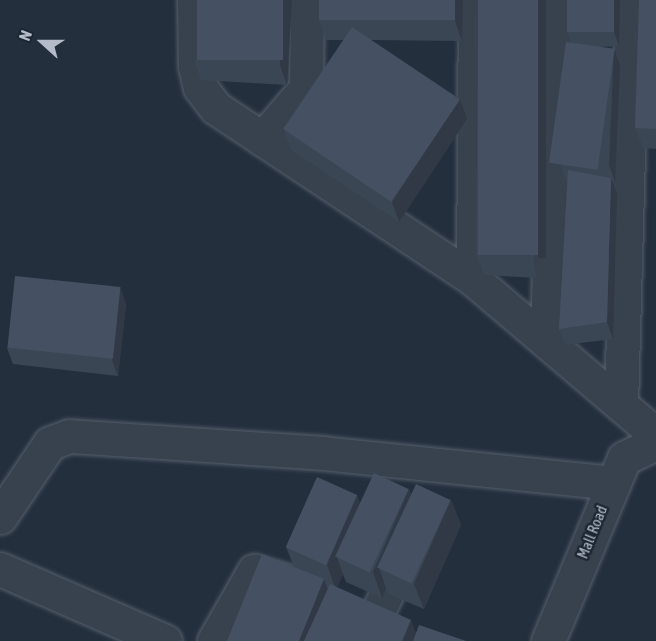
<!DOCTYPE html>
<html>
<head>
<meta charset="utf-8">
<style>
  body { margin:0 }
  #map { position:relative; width:656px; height:641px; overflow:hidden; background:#242f3e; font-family:"Asap Condensed",sans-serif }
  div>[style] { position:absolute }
  .roads { filter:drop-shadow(0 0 2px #565f6c) drop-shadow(0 0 2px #565f6c) }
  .minor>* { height:33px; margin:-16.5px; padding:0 16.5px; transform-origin:16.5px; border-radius:16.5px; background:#38414e }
  .wall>* { inset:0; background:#3b4654 }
  .shaded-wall>* { inset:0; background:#303945; transform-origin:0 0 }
  .building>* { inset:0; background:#455162; transform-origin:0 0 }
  span { translate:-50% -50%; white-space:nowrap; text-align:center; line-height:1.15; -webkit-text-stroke:5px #1d2633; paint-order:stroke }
  .street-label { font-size:15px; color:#b4bcc9 }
  .north { position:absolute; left:12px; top:12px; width:60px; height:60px; -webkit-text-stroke:4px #1d2633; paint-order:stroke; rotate:291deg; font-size:16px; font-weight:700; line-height:24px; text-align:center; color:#b4bcc9 }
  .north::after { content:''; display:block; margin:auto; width:21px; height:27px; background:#b4bcc9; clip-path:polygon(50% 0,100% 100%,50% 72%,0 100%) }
</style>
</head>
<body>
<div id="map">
  <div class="roads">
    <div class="minor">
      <i style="left:194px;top:0;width:66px;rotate:89.1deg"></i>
      <i style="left:195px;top:66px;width:22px;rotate:77deg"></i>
      <i style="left:200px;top:87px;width:26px;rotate:53deg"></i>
      <i style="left:216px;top:108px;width:309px;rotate:33.6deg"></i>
      <i style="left:473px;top:279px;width:240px;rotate:40.4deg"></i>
      <i style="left:262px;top:139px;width:67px;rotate:-49.2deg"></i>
      <i style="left:306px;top:88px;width:88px;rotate:-89.3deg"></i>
      <i style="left:473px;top:279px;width:279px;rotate:-89.6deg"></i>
      <i style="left:547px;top:341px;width:341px;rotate:-88.5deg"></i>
      <i style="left:621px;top:404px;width:404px;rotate:-88.4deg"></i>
      <i style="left:0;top:517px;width:89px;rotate:-56deg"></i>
      <i style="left:50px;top:443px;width:20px;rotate:-20deg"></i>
      <i style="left:69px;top:436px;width:255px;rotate:3.8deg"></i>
      <i style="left:323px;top:453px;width:290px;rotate:5.9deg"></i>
      <i style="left:0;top:569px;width:180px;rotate:23.6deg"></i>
      <i style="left:376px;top:616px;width:73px;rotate:-64.8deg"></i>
      <i style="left:214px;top:641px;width:81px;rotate:-60.3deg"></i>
      <i style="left:254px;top:571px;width:46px;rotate:16.5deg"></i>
      <i style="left:548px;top:641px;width:198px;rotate:-67.4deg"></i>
      <i style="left:624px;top:458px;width:35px;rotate:-25deg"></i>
    </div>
  </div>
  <div class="wall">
    <i style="clip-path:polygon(292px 0,287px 85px,201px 80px,194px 60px)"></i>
    <i style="clip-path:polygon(319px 0,463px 0,462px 41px,371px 40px,460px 99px,467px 119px,399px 222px,291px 150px,284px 130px,344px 40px,326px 40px,319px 20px)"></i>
    <i style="clip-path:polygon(478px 0,537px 278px,484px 275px,476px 255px)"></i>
    <i style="clip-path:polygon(620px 0,619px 46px,599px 47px,620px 65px,615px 182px,612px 182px,617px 194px,613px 339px,565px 345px,559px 329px,568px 181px,566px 181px,560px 164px,571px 43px,567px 32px)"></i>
    <i style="clip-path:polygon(656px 0,656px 149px,643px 148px,635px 128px)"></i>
    <i style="clip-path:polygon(120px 287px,126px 304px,118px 376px,13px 364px,7px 348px)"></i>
    <i style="clip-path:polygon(409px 489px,411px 494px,451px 500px,461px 525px,424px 609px,388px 594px,386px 588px,382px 598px,346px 582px,343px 574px,337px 588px,416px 633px,466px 641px,227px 641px,294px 567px,286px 547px,357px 495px,360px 504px)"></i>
  </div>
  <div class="shaded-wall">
    <i style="clip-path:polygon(283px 0,292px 0,287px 85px,280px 65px)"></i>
    <i style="clip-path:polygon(455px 0,463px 0,462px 41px,455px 21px)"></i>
    <i style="left:538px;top:0;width:8px;height:258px"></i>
    <i style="clip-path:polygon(614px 0,620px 0,619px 46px,613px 29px)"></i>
    <i style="clip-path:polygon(614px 49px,620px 65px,615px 182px,609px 165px)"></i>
    <i style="clip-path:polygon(460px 99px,467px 119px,399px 222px,392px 202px)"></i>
    <i style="clip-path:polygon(611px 178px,617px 194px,613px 339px,607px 322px)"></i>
    <i style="clip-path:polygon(120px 287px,126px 304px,118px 376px,112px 360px)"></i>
    <i style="clip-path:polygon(409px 489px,419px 514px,379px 568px,386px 588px,382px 598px,373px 572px)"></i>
    <i style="clip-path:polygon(357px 495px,366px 520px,337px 557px,343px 574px,336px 590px,327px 565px)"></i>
    <i style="clip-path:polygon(451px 500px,461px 525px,424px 609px,414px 584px)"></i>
    <i style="clip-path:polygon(324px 579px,333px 605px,318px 641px,299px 641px)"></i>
    <i style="clip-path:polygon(411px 620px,419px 641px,402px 641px)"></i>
  </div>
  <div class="building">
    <i style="left:197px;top:0;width:86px;height:60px"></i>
    <i style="left:319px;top:0;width:136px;height:20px"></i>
    <i style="left:478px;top:0;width:60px;height:255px"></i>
    <i style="left:567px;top:0;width:47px;height:32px"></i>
    <i style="clip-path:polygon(639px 0,656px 0,656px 129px,635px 128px)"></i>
    <i style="left:352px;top:27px;width:130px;height:123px;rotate:34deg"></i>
    <i style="left:566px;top:42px;width:49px;height:122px;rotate:8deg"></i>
    <i style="clip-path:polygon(568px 170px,611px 178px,607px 322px,559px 329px)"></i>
    <i style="left:15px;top:276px;width:106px;height:72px;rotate:6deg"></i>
    <i style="left:374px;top:473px;width:38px;height:92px;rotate:25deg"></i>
    <i style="left:317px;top:477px;width:44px;height:77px;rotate:24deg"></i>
    <i style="left:416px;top:484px;width:38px;height:92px;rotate:25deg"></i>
    <i style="clip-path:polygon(262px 554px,324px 579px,299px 641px,227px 641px)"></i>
    <i style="clip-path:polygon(330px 584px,411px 620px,402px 641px,304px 641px)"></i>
    <i style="clip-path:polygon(419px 625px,466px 641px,413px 641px)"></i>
  </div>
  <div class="street-label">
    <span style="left:592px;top:532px;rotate:-68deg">Mall Road</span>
  </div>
  <div class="north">N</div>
</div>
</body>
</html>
